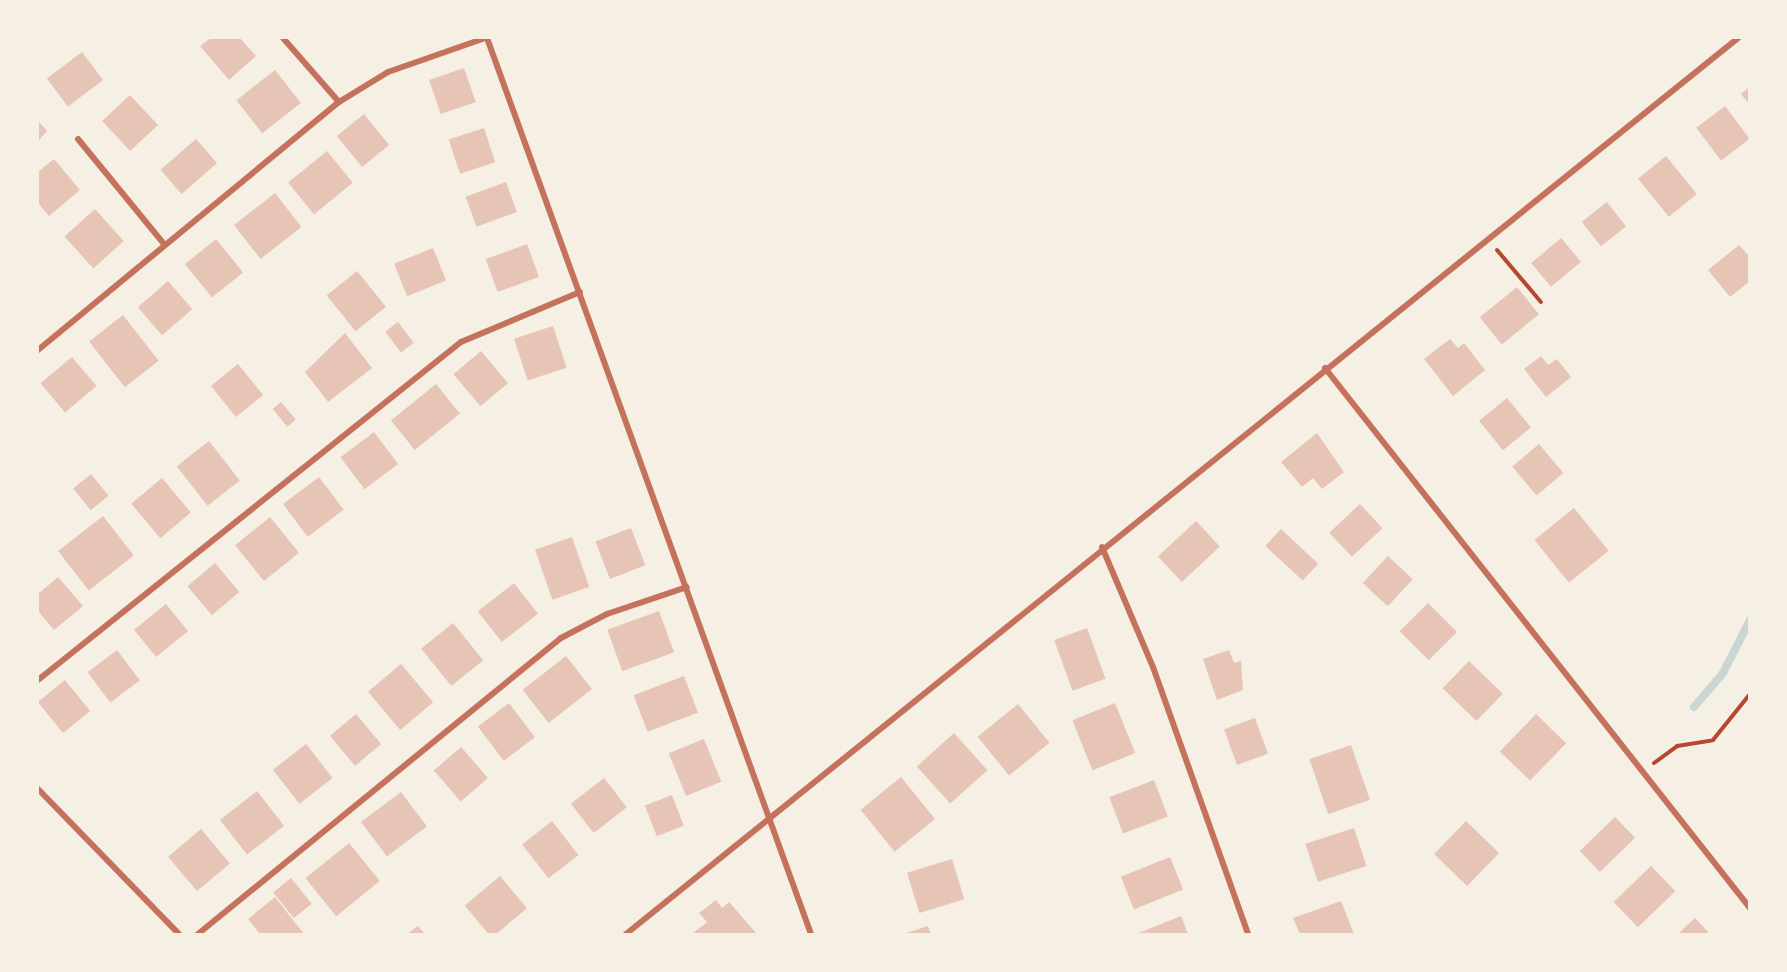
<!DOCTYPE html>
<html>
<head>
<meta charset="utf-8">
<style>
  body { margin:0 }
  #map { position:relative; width:1787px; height:972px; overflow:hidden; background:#f6efe4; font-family:Helvetica,sans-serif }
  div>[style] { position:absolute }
  .stream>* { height:8px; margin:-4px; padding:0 4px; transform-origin:4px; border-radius:4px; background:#c9d6d2 }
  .building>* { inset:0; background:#e6c5b7; transform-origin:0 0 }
  .path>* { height:4px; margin:-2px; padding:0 2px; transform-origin:2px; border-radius:2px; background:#b5482f }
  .minor>* { height:6px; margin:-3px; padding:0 3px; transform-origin:3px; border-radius:3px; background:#c5725c }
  span { translate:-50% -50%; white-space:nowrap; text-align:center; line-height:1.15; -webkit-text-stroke:4.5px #f6efe4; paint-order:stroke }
  .frame { position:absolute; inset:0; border:39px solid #f6efe4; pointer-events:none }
</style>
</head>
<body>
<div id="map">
  <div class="stream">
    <i style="left:1694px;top:707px;width:45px;rotate:-49.5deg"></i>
    <i style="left:1723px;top:673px;width:59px;rotate:-63deg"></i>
  </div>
  <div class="building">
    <i style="clip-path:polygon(211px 38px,240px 38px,256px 56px,229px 80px,200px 46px)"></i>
    <i style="left:82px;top:52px;width:35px;height:44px;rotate:53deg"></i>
    <i style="left:464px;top:68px;width:36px;height:37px;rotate:71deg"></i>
    <i style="left:275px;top:70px;width:42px;height:49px;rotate:52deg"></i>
    <i style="clip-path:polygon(1750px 87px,1750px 105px,1741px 94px)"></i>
    <i style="left:130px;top:95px;width:41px;height:38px;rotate:47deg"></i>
    <i style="left:1725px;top:106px;width:41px;height:36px;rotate:53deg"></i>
    <i style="left:364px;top:114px;width:40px;height:35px;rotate:51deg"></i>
    <i style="clip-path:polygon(38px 121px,47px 131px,38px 141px)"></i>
    <i style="left:484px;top:128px;width:36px;height:37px;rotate:72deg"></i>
    <i style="left:196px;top:139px;width:32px;height:47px;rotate:49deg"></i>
    <i style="left:327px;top:151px;width:41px;height:50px;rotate:51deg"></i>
    <i style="left:1666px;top:156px;width:49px;height:36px;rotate:51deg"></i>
    <i style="clip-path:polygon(54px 159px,80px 190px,49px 216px,38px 203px,38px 172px)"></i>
    <i style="left:506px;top:182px;width:32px;height:43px;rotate:70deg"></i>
    <i style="left:275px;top:193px;width:43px;height:52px;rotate:52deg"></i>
    <i style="left:1607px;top:202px;width:31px;height:32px;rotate:52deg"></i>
    <i style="left:95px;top:209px;width:43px;height:41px;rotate:48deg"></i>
    <i style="left:1561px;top:238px;width:31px;height:39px;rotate:50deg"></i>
    <i style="left:216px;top:239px;width:43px;height:40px;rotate:51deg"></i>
    <i style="left:527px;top:244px;width:35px;height:44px;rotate:70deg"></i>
    <i style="clip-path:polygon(1739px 245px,1750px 257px,1750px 281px,1730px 297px,1708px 270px)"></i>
    <i style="left:433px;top:248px;width:35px;height:42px;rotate:68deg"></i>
    <i style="left:357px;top:271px;width:46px;height:39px;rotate:51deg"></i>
    <i style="left:168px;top:281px;width:37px;height:40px;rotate:49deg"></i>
    <i style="left:1517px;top:287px;width:35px;height:48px;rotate:51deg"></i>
    <i style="left:123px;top:315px;width:58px;height:43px;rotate:52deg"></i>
    <i style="left:398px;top:322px;width:26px;height:16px;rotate:53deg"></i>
    <i style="left:553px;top:326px;width:44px;height:41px;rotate:72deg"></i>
    <i style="clip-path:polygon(345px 333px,372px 368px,328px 402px,305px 372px)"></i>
    <i style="clip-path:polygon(1450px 339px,1458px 348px,1464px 343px,1485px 370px,1453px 396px,1424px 359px)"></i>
    <i style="left:481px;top:351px;width:42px;height:36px;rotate:50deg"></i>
    <i style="clip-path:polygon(1541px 356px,1548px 365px,1557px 359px,1571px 377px,1546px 397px,1524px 369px)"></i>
    <i style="left:72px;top:357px;width:38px;height:41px;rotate:50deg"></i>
    <i style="left:238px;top:364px;width:40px;height:35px;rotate:51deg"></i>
    <i style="left:436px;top:384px;width:38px;height:58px;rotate:51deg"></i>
    <i style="left:1507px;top:398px;width:38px;height:36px;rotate:51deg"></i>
    <i style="left:281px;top:402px;width:23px;height:11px;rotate:50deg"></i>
    <i style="left:374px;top:432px;width:40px;height:42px;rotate:53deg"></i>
    <i style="clip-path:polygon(1317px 433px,1344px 472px,1322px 489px,1313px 478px,1302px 487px,1281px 462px)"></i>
    <i style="left:209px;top:441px;width:50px;height:41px;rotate:52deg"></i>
    <i style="left:1539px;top:444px;width:38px;height:35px;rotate:50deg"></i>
    <i style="left:91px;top:474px;width:28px;height:23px;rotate:51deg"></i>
    <i style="left:319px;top:477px;width:41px;height:45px;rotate:53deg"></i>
    <i style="left:162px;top:478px;width:45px;height:40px;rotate:50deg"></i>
    <i style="left:1360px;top:504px;width:33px;height:42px;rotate:47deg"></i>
    <i style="left:1574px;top:508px;width:55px;height:51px;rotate:51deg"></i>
    <i style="left:103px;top:516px;width:50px;height:57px;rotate:52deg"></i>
    <i style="left:270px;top:517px;width:46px;height:45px;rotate:51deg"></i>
    <i style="left:1196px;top:521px;width:35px;height:52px;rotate:47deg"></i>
    <i style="left:631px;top:528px;width:40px;height:38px;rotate:69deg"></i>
    <i style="left:1281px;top:529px;width:51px;height:23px;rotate:43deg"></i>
    <i style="left:572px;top:537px;width:53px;height:39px;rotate:71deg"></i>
    <i style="left:1388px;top:556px;width:34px;height:37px;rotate:43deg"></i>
    <i style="left:215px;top:563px;width:38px;height:36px;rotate:50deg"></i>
    <i style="clip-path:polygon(58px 577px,83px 606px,54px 630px,38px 611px,38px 594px)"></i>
    <i style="left:514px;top:583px;width:39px;height:46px;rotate:52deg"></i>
    <i style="left:1428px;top:603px;width:41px;height:40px;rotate:45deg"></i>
    <i style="left:166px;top:604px;width:35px;height:41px;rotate:51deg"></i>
    <i style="left:659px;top:611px;width:44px;height:55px;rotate:70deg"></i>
    <i style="left:453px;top:623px;width:48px;height:41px;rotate:51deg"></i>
    <i style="left:1087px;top:628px;width:54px;height:35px;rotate:70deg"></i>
    <i style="left:117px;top:650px;width:38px;height:37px;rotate:53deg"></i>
    <i style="clip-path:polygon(1229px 650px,1234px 663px,1241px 661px,1243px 690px,1217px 700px,1203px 659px)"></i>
    <i style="left:566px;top:656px;width:42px;height:55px;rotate:52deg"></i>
    <i style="left:1469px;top:661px;width:47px;height:38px;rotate:44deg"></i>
    <i style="left:401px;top:664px;width:50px;height:43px;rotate:50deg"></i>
    <i style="left:684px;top:676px;width:39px;height:54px;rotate:69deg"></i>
    <i style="left:65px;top:680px;width:40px;height:35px;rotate:51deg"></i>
    <i style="left:509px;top:703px;width:43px;height:39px;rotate:53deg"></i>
    <i style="left:1115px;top:703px;width:54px;height:46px;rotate:68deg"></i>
    <i style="left:1018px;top:704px;width:50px;height:52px;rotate:51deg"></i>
    <i style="left:356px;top:714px;width:39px;height:34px;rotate:50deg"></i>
    <i style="left:1536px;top:714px;width:42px;height:52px;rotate:44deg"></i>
    <i style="left:1255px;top:718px;width:38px;height:33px;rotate:70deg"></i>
    <i style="left:954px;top:733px;width:50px;height:50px;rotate:48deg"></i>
    <i style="left:704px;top:739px;width:46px;height:38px;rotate:68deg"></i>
    <i style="left:306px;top:744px;width:43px;height:42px;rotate:52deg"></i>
    <i style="left:1351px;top:745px;width:58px;height:44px;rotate:71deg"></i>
    <i style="left:461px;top:747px;width:41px;height:36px;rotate:49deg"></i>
    <i style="left:901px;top:777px;width:54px;height:52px;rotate:51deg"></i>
    <i style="left:604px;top:778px;width:37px;height:42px;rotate:52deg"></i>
    <i style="left:1154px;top:780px;width:39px;height:48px;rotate:69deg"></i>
    <i style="left:257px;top:791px;width:44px;height:47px;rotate:52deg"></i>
    <i style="left:401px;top:792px;width:43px;height:50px;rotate:53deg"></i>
    <i style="left:672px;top:795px;width:33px;height:29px;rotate:69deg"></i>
    <i style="left:1615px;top:817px;width:29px;height:49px;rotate:46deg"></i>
    <i style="left:552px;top:821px;width:43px;height:38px;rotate:52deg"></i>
    <i style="left:1466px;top:821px;width:46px;height:46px;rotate:44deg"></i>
    <i style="left:1354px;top:828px;width:40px;height:51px;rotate:72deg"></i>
    <i style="left:201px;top:829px;width:45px;height:43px;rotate:50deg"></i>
    <i style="left:349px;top:843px;width:49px;height:56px;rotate:51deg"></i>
    <i style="left:1170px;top:857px;width:35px;height:53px;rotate:68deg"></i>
    <i style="left:952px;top:859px;width:42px;height:47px;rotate:73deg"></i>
    <i style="left:1651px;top:866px;width:35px;height:52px;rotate:46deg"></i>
    <i style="left:500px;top:876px;width:42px;height:46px;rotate:50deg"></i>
    <i style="left:291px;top:878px;width:33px;height:23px;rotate:51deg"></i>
    <i style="clip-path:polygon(275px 897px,304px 934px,260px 934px,248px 919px)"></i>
    <i style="clip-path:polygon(716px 900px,722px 908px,729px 902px,757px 934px,692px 934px,707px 922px,699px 913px)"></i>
    <i style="clip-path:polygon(1341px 901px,1354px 934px,1300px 934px,1293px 918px)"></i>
    <i style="clip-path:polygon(1181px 916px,1188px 934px,1136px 934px)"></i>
    <i style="clip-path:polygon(1695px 918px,1710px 934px,1678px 934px)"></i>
    <i style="clip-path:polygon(418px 926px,425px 934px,407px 934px)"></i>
    <i style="clip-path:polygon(928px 926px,931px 934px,903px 934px)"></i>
  </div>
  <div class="path">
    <i style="left:1497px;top:250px;width:68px;rotate:49.8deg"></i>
    <i style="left:1654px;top:763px;width:29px;rotate:-36deg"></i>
    <i style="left:1677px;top:746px;width:36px;rotate:-9deg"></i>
    <i style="left:1713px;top:740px;width:59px;rotate:-51.2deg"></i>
  </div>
  <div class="minor">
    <i style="left:283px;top:38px;width:85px;rotate:48.8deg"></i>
    <i style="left:487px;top:38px;width:953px;rotate:70.12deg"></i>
    <i style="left:78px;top:139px;width:134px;rotate:50.7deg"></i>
    <i style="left:38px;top:350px;width:390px;rotate:-39.5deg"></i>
    <i style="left:339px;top:102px;width:57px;rotate:-31.5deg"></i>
    <i style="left:388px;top:72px;width:103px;rotate:-19.3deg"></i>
    <i style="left:1325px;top:368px;width:687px;rotate:51.8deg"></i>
    <i style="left:1102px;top:547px;width:130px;rotate:67deg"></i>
    <i style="left:1153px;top:667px;width:283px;rotate:70.4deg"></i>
    <i style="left:38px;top:680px;width:541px;rotate:-38.63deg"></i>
    <i style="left:461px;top:342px;width:129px;rotate:-22.8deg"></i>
    <i style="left:38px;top:789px;width:202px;rotate:45.8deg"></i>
    <i style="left:198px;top:934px;width:468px;rotate:-39.2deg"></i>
    <i style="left:561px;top:638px;width:52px;rotate:-27.6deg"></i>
    <i style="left:607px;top:614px;width:84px;rotate:-18.6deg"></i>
    <i style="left:626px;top:934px;width:1428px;rotate:-38.86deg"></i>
  </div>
  <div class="frame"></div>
</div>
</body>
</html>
